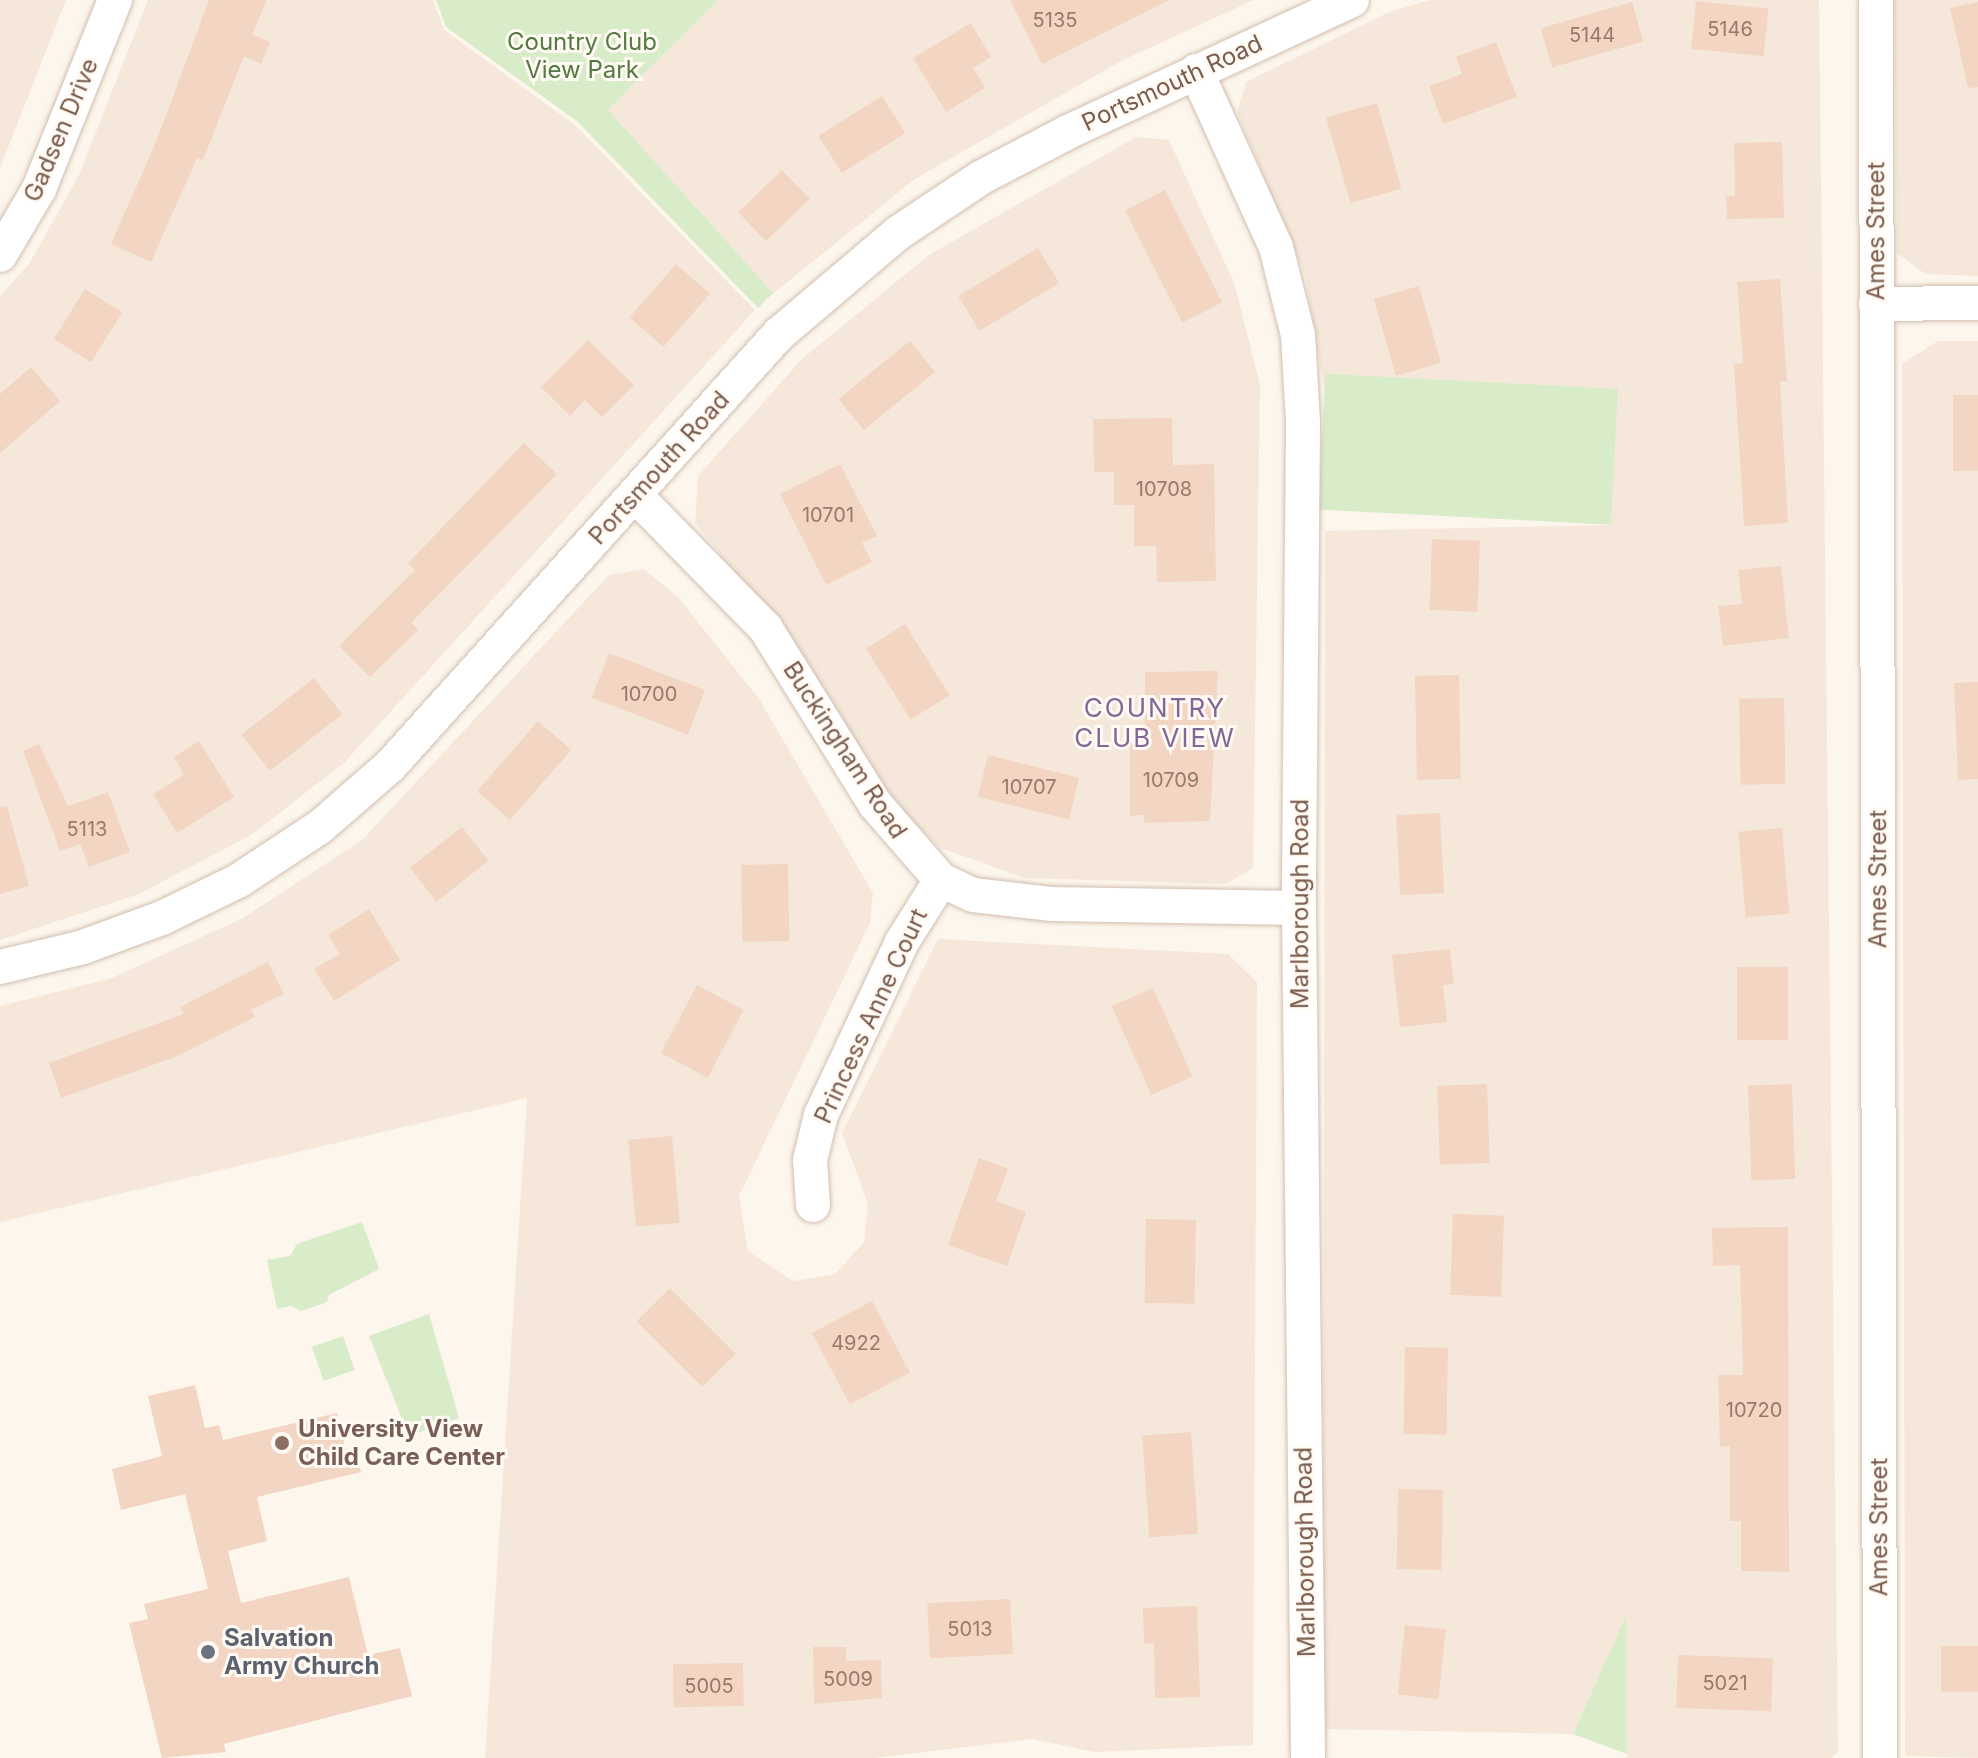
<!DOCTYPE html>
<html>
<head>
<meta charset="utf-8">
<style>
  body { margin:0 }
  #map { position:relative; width:1978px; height:1758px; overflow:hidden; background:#fdf6ec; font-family:Inter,sans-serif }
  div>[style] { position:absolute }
  .residential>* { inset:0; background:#f5e8da }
  .green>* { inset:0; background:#d8ecc9; transform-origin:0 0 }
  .building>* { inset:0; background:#f3d5c3; transform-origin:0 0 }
  .roads { filter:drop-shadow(0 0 2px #d1beb0) drop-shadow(0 0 2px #d1beb0) }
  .minor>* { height:34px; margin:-17px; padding:0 17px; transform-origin:17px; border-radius:17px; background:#fff }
  .dots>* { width:22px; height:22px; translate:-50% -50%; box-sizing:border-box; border:4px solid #fffaf3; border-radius:50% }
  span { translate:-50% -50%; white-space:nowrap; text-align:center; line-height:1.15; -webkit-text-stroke:6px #fffaf3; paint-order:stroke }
  .number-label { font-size:20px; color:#987a6a }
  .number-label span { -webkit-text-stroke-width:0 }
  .park-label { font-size:24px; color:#537a41 }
  .street-label { font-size:24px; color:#7a5c4d }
  .education-label { font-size:24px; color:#785e54; font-weight:700 }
  .left { translate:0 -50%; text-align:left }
  .worship-label { font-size:24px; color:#5b616d; font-weight:700 }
  .neighbourhood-label { font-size:26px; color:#846695; letter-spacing:2px }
</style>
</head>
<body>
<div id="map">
  <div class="residential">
    <i style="clip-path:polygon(0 0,66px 0,0 168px)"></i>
    <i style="clip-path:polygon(148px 0,433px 0,444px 30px,575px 125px,755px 310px,344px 763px,251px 835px,139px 894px,0 940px,0 296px,29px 264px,79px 175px)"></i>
    <i style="clip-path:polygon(718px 0,1254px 0,1123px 60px,915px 179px,770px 296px,605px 113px)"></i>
    <i style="clip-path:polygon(1430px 0,1819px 0,1838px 1752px,1831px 1758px,1627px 1758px,1626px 1619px,1573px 1734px,1323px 1729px,1325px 531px,1610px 525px,1608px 389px,1325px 394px,1305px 275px,1237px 112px,1246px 82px,1389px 12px)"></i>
    <i style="clip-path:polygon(1895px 0,1978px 0,1978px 276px,1925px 274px,1897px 253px)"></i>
    <i style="clip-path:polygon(1136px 137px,1169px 140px,1234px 283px,1260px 384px,1253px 868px,1226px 884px,1024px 878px,941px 848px,896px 804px,801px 653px,695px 523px,698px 476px,802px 359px,929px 255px)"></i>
    <i style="clip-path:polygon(1938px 341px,1978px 341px,1978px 1758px,1905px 1756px,1902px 364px)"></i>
    <i style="clip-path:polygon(644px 569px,678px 597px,759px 699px,873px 893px,870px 923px,739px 1196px,748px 1251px,793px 1281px,835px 1274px,864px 1242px,868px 1204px,842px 1133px,938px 939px,1228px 954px,1257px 982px,1253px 1745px,1094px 1752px,1033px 1739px,875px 1758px,485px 1758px,527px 1098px,0 1222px,0 1006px,112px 978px,243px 918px,362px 840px,609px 575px)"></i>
  </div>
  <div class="green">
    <i style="clip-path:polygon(436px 0,718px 0,608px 110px,773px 293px,758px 308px,578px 122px,446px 27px)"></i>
    <i style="left:1618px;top:389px;width:136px;height:293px;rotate:93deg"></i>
    <i style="clip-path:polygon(362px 1222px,379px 1269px,329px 1295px,327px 1302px,301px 1311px,291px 1306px,277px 1309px,267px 1260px,290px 1256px,297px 1244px)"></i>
    <i style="clip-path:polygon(429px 1314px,459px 1418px,409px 1436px,369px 1336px)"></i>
    <i style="left:343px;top:1336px;width:36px;height:33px;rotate:71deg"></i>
    <i style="clip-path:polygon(1626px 1616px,1627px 1754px,1573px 1734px)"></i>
  </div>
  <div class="building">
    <i style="clip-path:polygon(209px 0,267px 0,252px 34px,270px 42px,261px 64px,244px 56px,203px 160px,197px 158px,151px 262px,111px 244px,156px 142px)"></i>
    <i style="clip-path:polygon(1010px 0,1169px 0,1042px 64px)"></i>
    <i style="left:1696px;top:1px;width:73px;height:48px;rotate:6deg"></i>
    <i style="left:1632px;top:2px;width:41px;height:95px;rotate:74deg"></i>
    <i style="clip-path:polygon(1978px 2px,1978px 87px,1968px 88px,1950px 8px)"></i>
    <i style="clip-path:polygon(971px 23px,991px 57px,973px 68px,985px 88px,946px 112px,913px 58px)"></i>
    <i style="clip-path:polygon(1496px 42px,1517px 97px,1443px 124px,1429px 86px,1462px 74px,1456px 57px)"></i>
    <i style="left:882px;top:96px;width:44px;height:75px;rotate:58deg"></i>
    <i style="left:1377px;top:103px;width:89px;height:53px;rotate:74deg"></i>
    <i style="clip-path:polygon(1782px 142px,1784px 218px,1727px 219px,1726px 196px,1735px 196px,1734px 143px)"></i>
    <i style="left:782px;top:170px;width:40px;height:61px;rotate:46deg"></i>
    <i style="left:1165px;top:190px;width:126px;height:45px;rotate:63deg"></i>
    <i style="left:1038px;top:248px;width:41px;height:93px;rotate:59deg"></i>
    <i style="left:676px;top:264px;width:45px;height:71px;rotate:41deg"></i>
    <i style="clip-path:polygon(1780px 279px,1787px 381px,1780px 381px,1788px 523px,1744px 526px,1734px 364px,1743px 363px,1737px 282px)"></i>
    <i style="left:1419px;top:286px;width:80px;height:47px;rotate:74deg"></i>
    <i style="left:85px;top:289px;width:44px;height:59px;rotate:32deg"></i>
    <i style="clip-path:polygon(588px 340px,634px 385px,602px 417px,585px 400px,570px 416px,541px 387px)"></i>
    <i style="left:910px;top:341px;width:40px;height:92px;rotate:51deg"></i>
    <i style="clip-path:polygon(31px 367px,60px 401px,0 453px,0 394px)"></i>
    <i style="left:1953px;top:395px;width:25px;height:76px"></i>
    <i style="clip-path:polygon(1172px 418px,1173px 465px,1214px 464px,1216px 581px,1157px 582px,1156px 546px,1134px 546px,1134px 505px,1114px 505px,1114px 472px,1094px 472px,1093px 419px)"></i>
    <i style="clip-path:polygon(524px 443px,557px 474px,411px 623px,418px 630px,370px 677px,339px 646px,415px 570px,408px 563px)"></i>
    <i style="clip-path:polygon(840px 464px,877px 536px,862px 543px,872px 562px,826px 585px,780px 494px)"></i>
    <i style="left:1432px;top:539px;width:48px;height:71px;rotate:2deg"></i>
    <i style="clip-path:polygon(1781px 566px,1789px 638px,1723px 646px,1718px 606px,1742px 604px,1738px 570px)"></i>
    <i style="left:905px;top:624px;width:84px;height:46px;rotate:58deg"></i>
    <i style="left:609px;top:653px;width:103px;height:48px;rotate:21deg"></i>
    <i style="clip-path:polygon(1218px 671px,1210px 821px,1144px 823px,1144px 815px,1130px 816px,1130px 744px,1145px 745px,1145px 672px)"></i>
    <i style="left:1459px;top:675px;width:104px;height:44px;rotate:89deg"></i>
    <i style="left:314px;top:678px;width:46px;height:92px;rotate:52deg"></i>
    <i style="clip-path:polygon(1978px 682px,1978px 779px,1958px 780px,1954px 683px)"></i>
    <i style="left:1784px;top:698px;width:86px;height:45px;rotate:89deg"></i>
    <i style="left:538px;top:721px;width:44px;height:93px;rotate:41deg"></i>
    <i style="clip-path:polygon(199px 741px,234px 797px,177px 833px,153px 794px,184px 775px,174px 757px)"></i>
    <i style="clip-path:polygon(39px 744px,68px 806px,108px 792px,130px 852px,89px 867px,80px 844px,60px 851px,23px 751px)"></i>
    <i style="left:988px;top:755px;width:94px;height:43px;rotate:14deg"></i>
    <i style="clip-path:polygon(7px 806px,29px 886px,0 894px,0 807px)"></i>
    <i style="left:1440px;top:813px;width:80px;height:44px;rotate:87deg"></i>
    <i style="left:462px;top:827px;width:43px;height:66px;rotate:52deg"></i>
    <i style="left:1782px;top:828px;width:86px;height:44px;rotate:85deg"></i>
    <i style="left:788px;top:864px;width:77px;height:47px;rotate:89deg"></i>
    <i style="clip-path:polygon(369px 909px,400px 960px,334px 1001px,314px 969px,340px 954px,328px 935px)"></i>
    <i style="clip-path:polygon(1450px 949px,1454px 984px,1443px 985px,1447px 1022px,1400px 1027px,1392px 955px)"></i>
    <i style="clip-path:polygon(268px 962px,284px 994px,251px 1010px,255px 1017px,175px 1057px,61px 1098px,49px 1063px,184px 1014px,180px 1007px)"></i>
    <i style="left:1737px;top:967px;width:51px;height:73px"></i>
    <i style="left:697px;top:985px;width:53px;height:77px;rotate:28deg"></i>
    <i style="left:1153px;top:988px;width:97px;height:45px;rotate:66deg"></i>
    <i style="left:1487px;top:1084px;width:79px;height:50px;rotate:88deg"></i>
    <i style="left:1792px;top:1084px;width:95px;height:44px;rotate:88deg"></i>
    <i style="left:672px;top:1136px;width:87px;height:44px;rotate:85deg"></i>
    <i style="clip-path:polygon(979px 1158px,1008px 1169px,996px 1201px,1026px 1212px,1007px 1266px,948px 1245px)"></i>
    <i style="left:1453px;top:1214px;width:51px;height:81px;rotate:2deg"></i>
    <i style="left:1146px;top:1219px;width:50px;height:84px;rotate:1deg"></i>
    <i style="clip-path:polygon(1788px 1227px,1789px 1572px,1741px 1571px,1741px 1521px,1730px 1521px,1730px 1446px,1720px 1447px,1718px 1375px,1743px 1375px,1740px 1265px,1713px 1266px,1712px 1228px)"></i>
    <i style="left:670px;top:1288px;width:93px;height:47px;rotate:45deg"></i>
    <i style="left:872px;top:1301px;width:81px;height:68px;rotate:62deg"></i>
    <i style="left:1405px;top:1347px;width:43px;height:87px;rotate:1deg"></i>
    <i style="clip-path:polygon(195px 1385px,205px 1428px,219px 1425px,223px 1440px,337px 1413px,346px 1450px,355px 1448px,361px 1472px,257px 1497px,267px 1541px,228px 1551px,241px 1603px,349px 1577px,368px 1655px,400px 1648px,412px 1696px,224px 1744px,226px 1752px,162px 1758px,129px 1623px,148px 1619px,144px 1604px,208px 1589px,185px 1494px,121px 1510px,112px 1469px,162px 1456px,148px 1396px)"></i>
    <i style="left:1191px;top:1432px;width:102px;height:49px;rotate:86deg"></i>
    <i style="left:1398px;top:1489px;width:45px;height:80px;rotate:1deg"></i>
    <i style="left:1010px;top:1599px;width:55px;height:83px;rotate:87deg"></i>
    <i style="clip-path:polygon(1197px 1606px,1200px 1697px,1155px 1698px,1154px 1643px,1144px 1644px,1143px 1608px)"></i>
    <i style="left:1405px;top:1625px;width:41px;height:70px;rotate:6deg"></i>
    <i style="left:1978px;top:1646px;width:46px;height:37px;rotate:90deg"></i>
    <i style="clip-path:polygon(813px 1647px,846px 1647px,846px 1661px,881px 1660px,882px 1698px,814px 1704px)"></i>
    <i style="left:1678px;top:1655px;width:95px;height:53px;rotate:2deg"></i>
    <i style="left:743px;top:1663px;width:43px;height:70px;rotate:89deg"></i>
  </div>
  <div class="roads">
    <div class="minor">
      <i style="left:1876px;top:0;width:1758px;rotate:89.87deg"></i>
      <i style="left:1196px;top:71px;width:193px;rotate:65.6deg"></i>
      <i style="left:1276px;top:247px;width:91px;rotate:76deg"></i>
      <i style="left:1298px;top:335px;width:87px;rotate:86.7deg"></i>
      <i style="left:1303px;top:422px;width:486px;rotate:90.5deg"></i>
      <i style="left:1299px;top:908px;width:850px;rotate:89.39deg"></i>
      <i style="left:0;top:255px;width:77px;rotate:-59.4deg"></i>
      <i style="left:39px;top:189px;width:204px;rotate:-68.1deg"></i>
      <i style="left:1876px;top:304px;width:102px;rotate:-0.6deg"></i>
      <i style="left:635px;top:495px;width:187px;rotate:45.6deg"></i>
      <i style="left:766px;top:629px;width:206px;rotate:58.1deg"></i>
      <i style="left:875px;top:804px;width:101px;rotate:49deg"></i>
      <i style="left:941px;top:880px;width:35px;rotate:25deg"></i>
      <i style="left:973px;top:895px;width:80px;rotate:6.5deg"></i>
      <i style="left:1052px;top:904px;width:247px;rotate:0.9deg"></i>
      <i style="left:0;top:967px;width:85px;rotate:-13.5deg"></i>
      <i style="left:83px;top:947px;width:84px;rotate:-20.2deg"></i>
      <i style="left:162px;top:918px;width:85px;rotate:-26deg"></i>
      <i style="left:238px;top:881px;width:98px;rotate:-33.4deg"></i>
      <i style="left:320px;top:827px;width:94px;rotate:-41.1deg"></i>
      <i style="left:391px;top:765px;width:580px;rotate:-48.01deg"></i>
      <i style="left:779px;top:334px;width:156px;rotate:-40.3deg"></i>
      <i style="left:898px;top:233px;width:101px;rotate:-33.7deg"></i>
      <i style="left:982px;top:177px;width:97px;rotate:-27.6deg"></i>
      <i style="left:1068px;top:132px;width:313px;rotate:-24.9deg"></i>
      <i style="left:813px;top:1205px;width:45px;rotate:-93.8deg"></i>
      <i style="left:810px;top:1160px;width:46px;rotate:-76.3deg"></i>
      <i style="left:821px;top:1115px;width:191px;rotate:-64.9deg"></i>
      <i style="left:902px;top:942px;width:73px;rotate:-57.8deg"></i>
    </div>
  </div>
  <div class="dots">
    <i style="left:282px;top:1443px;background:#8d6e63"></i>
    <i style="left:208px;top:1652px;background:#6b7280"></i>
  </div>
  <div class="number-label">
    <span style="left:1055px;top:20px">5135</span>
    <span style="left:1730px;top:29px">5146</span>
    <span style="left:1592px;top:35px">5144</span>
    <span style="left:1164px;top:489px">10708</span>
    <span style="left:828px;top:515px">10701</span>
    <span style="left:649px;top:694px">10700</span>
    <span style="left:1171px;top:780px">10709</span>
    <span style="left:1029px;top:787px">10707</span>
    <span style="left:87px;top:829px">5113</span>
    <span style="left:856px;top:1343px">4922</span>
    <span style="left:1754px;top:1410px">10720</span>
    <span style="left:970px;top:1629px">5013</span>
    <span style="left:848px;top:1679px">5009</span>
    <span style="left:1725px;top:1683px">5021</span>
    <span style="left:709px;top:1686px">5005</span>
  </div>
  <div class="park-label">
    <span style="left:582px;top:56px">Country Club<br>View Park</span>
  </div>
  <div class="street-label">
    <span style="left:1172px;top:83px;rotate:-25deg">Portsmouth Road</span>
    <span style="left:61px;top:130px;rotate:-67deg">Gadsen Drive</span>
    <span style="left:1876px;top:231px;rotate:-90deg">Ames Street</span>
    <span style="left:659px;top:468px;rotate:-48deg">Portsmouth Road</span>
    <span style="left:845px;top:750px;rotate:57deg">Buckingham Road</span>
    <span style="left:1878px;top:879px;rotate:-90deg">Ames Street</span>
    <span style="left:1300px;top:904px;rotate:-90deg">Marlborough Road</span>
    <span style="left:871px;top:1016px;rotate:-65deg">Princess Anne Court</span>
    <span style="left:1879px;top:1527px;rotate:-90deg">Ames Street</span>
    <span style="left:1305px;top:1552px;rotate:-91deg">Marlborough Road</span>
  </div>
  <div class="education-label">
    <span class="left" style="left:298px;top:1443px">University View<br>Child Care Center</span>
  </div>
  <div class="worship-label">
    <span class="left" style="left:224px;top:1652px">Salvation<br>Army Church</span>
  </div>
  <div class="neighbourhood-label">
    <span style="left:1155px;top:723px">COUNTRY<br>CLUB VIEW</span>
  </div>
</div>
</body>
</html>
